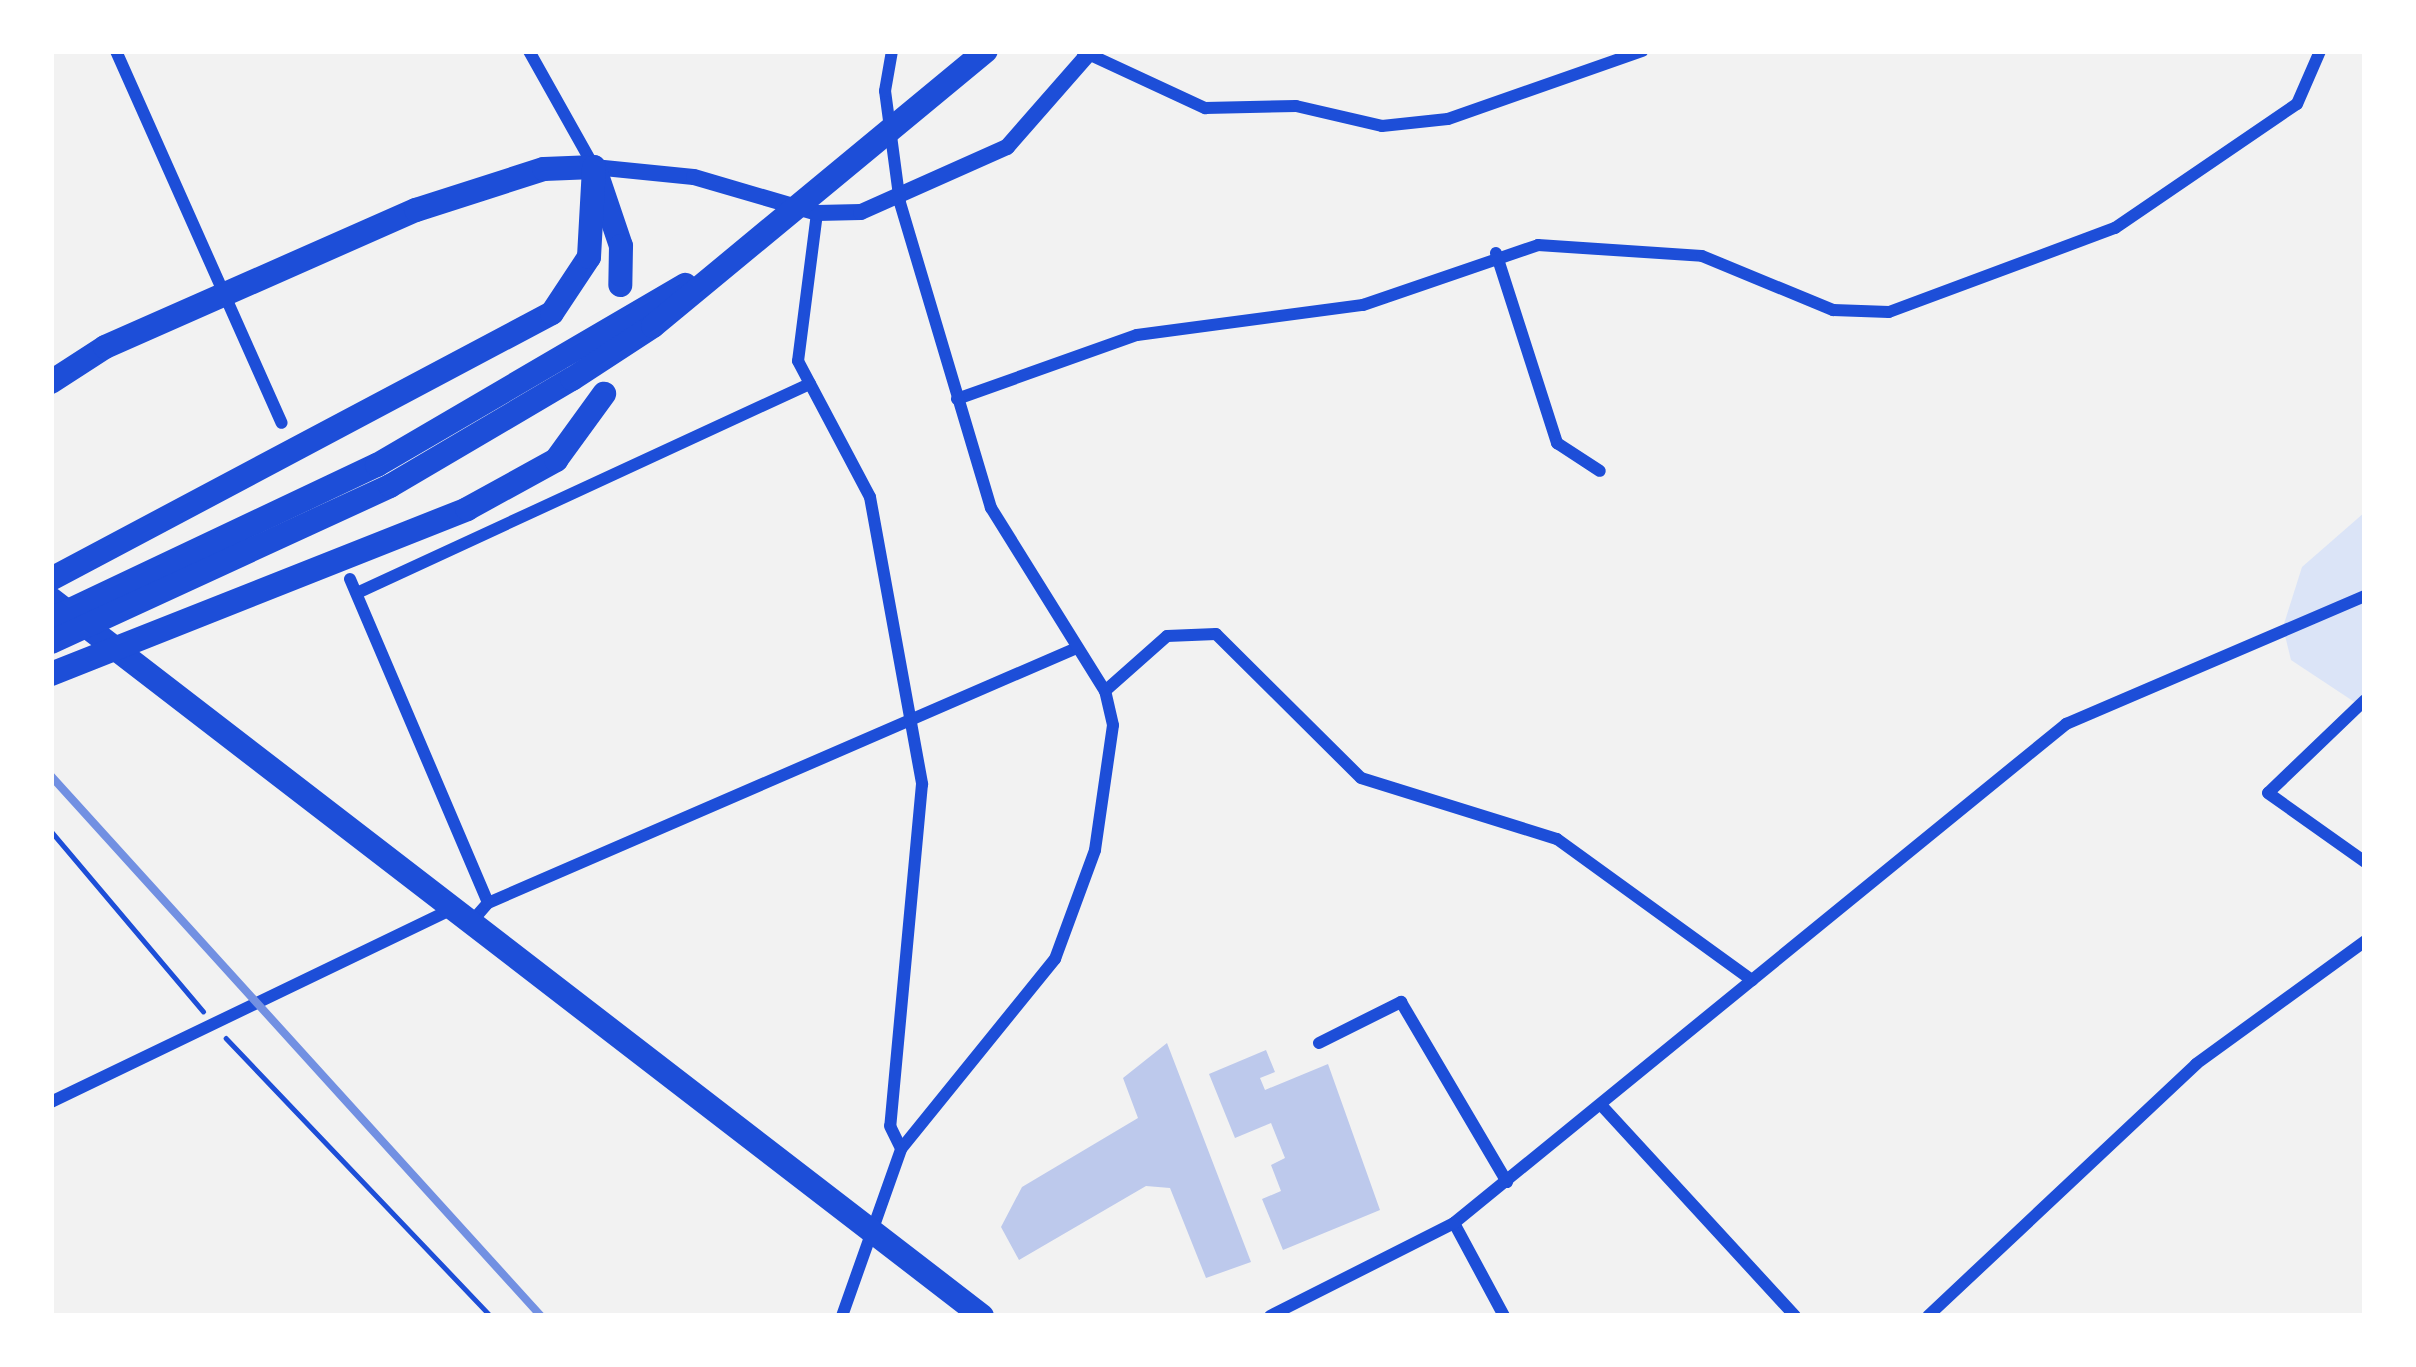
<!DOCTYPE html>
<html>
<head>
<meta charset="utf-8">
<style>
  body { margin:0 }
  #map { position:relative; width:2416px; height:1367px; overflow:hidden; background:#f2f2f2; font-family:"Fira Sans Condensed",sans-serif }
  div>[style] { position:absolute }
  .green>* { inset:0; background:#dbe4f7 }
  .building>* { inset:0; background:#bdc9ec }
  .path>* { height:4.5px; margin:-2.25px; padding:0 2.25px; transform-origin:2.25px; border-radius:2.25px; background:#1d4ed8 }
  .minor>* { height:12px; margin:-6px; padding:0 6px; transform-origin:6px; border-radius:6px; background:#1d4ed8 }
  .tertiary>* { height:16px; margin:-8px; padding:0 8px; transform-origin:8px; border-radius:8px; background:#1d4ed8 }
  .trunk>* { height:24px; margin:-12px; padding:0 12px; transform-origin:12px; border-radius:12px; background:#1d4ed8 }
  .motorway>* { height:24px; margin:-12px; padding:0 12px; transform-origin:12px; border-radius:12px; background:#1d4ed8 }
  .rail>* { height:8px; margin:-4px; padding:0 4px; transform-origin:4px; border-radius:4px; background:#7290e2 }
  span { translate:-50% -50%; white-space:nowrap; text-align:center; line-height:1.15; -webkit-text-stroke:12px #fff; paint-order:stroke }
  .frame { position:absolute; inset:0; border:54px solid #fff; pointer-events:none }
</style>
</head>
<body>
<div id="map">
  <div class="green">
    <i style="clip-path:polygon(2365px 512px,2365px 709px,2291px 660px,2283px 627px,2302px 567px)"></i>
  </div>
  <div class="building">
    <i style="clip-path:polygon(1167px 1043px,1251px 1262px,1206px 1278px,1170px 1188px,1146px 1186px,1019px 1260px,1001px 1227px,1022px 1187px,1138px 1118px,1123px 1078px)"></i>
    <i style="clip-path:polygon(1266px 1050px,1275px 1072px,1260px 1078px,1265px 1090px,1328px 1064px,1380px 1210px,1283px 1250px,1262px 1199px,1281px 1191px,1271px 1165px,1285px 1158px,1271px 1123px,1235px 1138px,1209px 1074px)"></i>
  </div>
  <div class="path">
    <i style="left:51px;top:831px;width:236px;rotate:49.8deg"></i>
    <i style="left:226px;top:1038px;width:384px;rotate:46.4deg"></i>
  </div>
  <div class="minor">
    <i style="left:116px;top:51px;width:407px;rotate:66deg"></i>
    <i style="left:529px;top:51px;width:133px;rotate:60.7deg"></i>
    <i style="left:1082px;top:51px;width:136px;rotate:24.9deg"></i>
    <i style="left:1205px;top:108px;width:91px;rotate:-1.3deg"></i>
    <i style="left:1296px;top:106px;width:88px;rotate:13.1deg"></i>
    <i style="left:1382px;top:126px;width:66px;rotate:-6.1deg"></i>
    <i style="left:1448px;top:119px;width:206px;rotate:-19.3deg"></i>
    <i style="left:817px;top:213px;width:149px;rotate:97.3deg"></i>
    <i style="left:798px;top:361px;width:154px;rotate:62.1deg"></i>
    <i style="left:870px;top:497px;width:292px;rotate:79.7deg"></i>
    <i style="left:922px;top:784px;width:343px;rotate:95.3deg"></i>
    <i style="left:890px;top:1126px;width:25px;rotate:64deg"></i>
    <i style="left:1496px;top:253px;width:200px;rotate:72.2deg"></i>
    <i style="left:1557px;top:443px;width:51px;rotate:33.1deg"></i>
    <i style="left:957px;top:399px;width:191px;rotate:-19.6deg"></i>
    <i style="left:1137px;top:335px;width:228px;rotate:-7.6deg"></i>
    <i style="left:1363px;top:305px;width:185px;rotate:-18.9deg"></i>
    <i style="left:1538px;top:245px;width:164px;rotate:3.8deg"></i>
    <i style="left:1702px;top:256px;width:142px;rotate:22.4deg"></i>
    <i style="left:1833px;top:310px;width:56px;rotate:2deg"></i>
    <i style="left:1889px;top:312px;width:241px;rotate:-20.4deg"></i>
    <i style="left:2115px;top:228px;width:220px;rotate:-34.3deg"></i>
    <i style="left:2297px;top:104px;width:58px;rotate:-66.5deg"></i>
    <i style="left:350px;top:579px;width:352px;rotate:66.9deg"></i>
    <i style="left:357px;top:593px;width:499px;rotate:-24.8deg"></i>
    <i style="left:1105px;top:691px;width:83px;rotate:-41.6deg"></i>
    <i style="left:1167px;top:636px;width:49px;rotate:-2.3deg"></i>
    <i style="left:1216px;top:634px;width:204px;rotate:44.8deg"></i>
    <i style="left:1361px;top:778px;width:205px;rotate:17.3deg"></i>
    <i style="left:1557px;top:839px;width:241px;rotate:35.9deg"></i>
    <i style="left:2365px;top:700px;width:134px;rotate:136.2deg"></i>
    <i style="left:2268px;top:793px;width:119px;rotate:35.4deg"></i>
    <i style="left:474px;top:919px;width:21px;rotate:-49deg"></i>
    <i style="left:488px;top:903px;width:639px;rotate:-23.43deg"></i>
    <i style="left:1319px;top:1043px;width:92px;rotate:-26.6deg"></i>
    <i style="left:1401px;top:1002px;width:209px;rotate:59.5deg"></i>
    <i style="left:51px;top:1102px;width:448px;rotate:-25.7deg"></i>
    <i style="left:1602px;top:1106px;width:285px;rotate:47.4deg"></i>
    <i style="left:1454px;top:1223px;width:106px;rotate:61.7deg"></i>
    <i style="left:842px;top:1316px;width:177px;rotate:-70.5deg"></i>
    <i style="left:901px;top:1149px;width:245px;rotate:-51deg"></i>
    <i style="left:1055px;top:959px;width:116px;rotate:-69.8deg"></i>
    <i style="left:1095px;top:850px;width:126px;rotate:-81.8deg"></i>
    <i style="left:1113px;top:725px;width:35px;rotate:-103deg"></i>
    <i style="left:1105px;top:691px;width:216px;rotate:-121.9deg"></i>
    <i style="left:991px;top:508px;width:318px;rotate:-106.6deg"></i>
    <i style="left:900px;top:203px;width:113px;rotate:-97.6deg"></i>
    <i style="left:885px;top:91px;width:41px;rotate:-80.1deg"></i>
    <i style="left:1270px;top:1316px;width:206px;rotate:-26.8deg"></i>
    <i style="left:1454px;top:1223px;width:790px;rotate:-39.19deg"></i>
    <i style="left:2066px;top:724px;width:325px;rotate:-23.2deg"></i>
    <i style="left:1928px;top:1316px;width:368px;rotate:-43.2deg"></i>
    <i style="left:2196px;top:1064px;width:209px;rotate:-36deg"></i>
  </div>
  <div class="tertiary">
    <i style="left:594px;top:167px;width:100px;rotate:5.7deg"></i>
    <i style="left:694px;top:177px;width:128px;rotate:16.3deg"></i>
    <i style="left:817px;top:213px;width:44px;rotate:-1.3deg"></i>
    <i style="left:861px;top:212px;width:160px;rotate:-24deg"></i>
    <i style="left:1007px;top:147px;width:128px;rotate:-48.8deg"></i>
  </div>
  <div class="trunk">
    <i style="left:51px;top:382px;width:64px;rotate:-32.9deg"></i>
    <i style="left:105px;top:347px;width:340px;rotate:-23.8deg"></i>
    <i style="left:416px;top:210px;width:134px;rotate:-17.8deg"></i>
    <i style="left:544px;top:169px;width:50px;rotate:-2.3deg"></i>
    <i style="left:51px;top:599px;width:1175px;rotate:37.6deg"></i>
  </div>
  <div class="motorway">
    <i style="left:597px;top:175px;width:75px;rotate:71.3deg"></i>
    <i style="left:621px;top:246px;width:39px;rotate:91deg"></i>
    <i style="left:51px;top:579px;width:567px;rotate:-27.97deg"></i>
    <i style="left:552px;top:313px;width:67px;rotate:-56.5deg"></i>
    <i style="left:589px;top:257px;width:90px;rotate:-86.8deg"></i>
    <i style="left:51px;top:619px;width:361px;rotate:-25.3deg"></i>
    <i style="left:377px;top:465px;width:357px;rotate:-30.3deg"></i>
    <i style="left:51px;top:642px;width:373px;rotate:-24.7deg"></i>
    <i style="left:390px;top:486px;width:211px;rotate:-30.5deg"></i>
    <i style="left:572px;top:379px;width:97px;rotate:-33.2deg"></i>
    <i style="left:653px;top:326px;width:432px;rotate:-39.6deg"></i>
    <i style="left:51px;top:674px;width:448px;rotate:-21.6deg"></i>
    <i style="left:467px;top:509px;width:102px;rotate:-28.8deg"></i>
    <i style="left:556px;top:460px;width:82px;rotate:-54deg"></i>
  </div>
  <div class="rail">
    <i style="left:51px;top:776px;width:729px;rotate:47.78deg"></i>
  </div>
  <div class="frame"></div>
</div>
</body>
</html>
